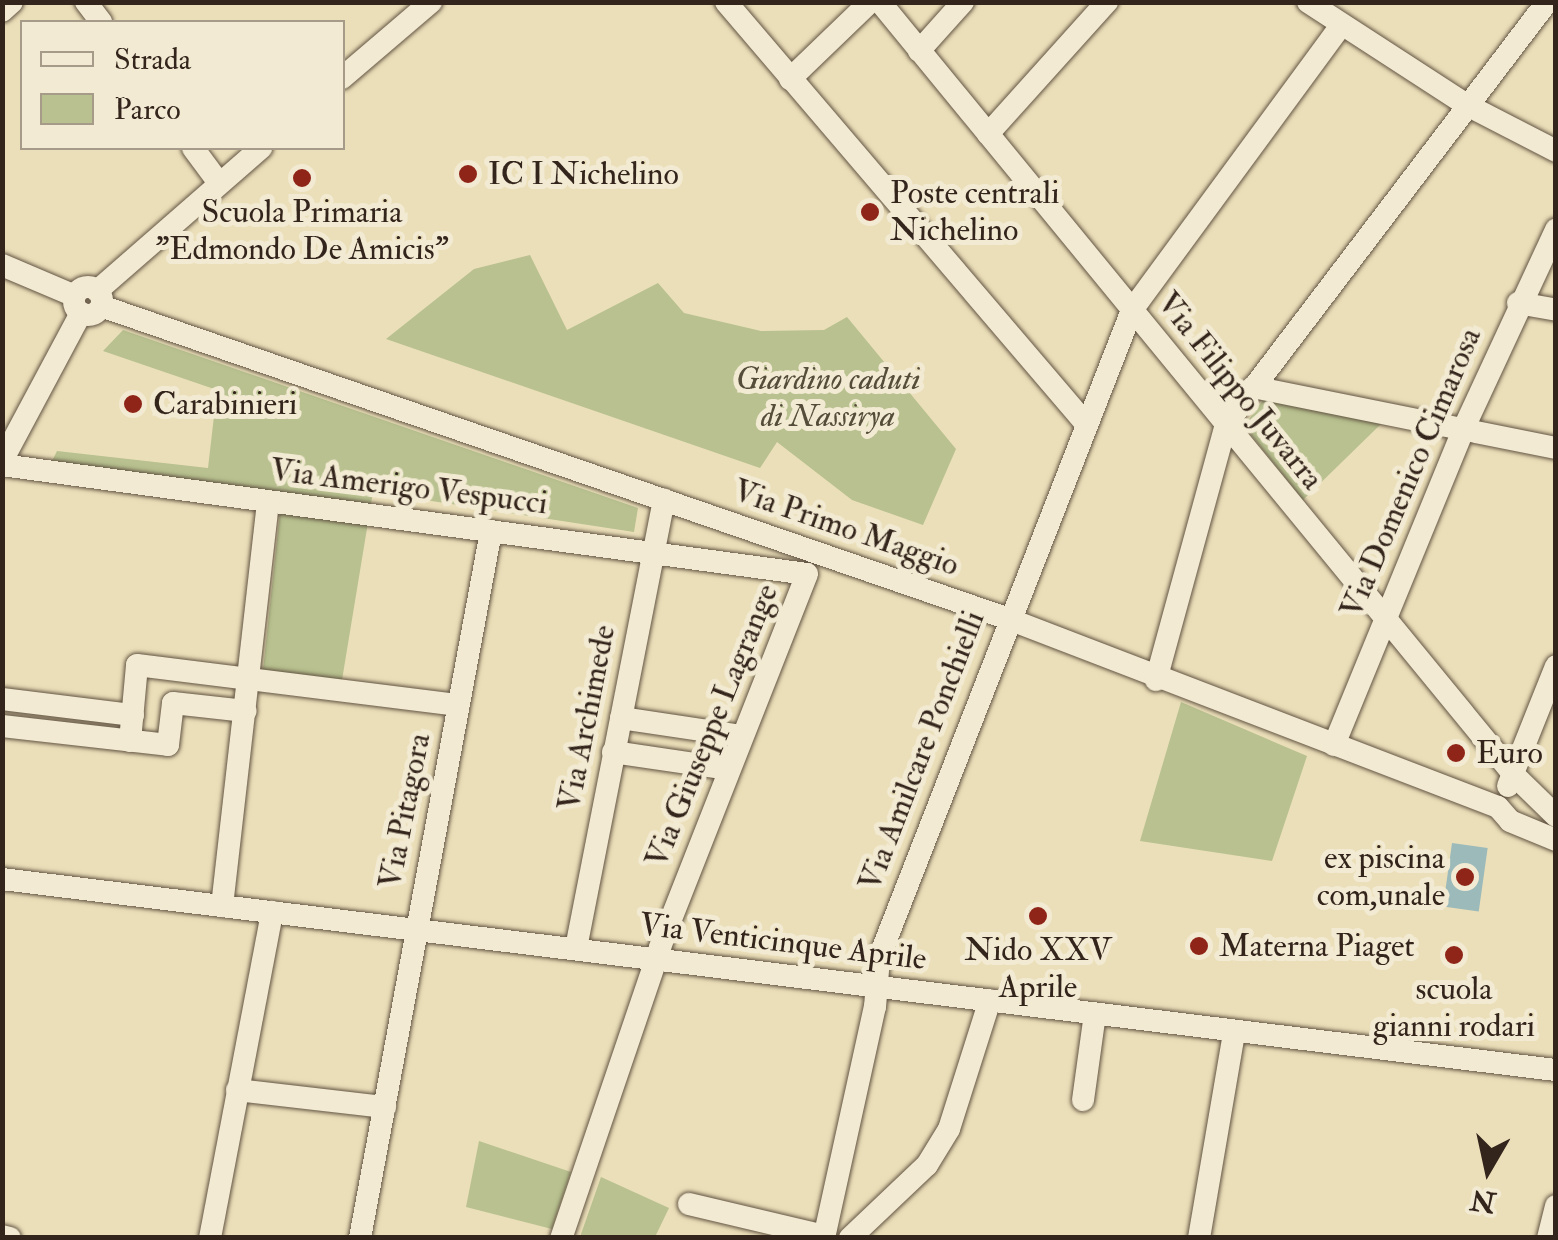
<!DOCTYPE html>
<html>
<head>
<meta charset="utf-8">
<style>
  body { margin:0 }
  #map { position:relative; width:1558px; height:1240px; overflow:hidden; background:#ebdfb9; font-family:"IM FELL Double Pica",serif }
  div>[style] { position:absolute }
  .green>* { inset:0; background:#b8c18f }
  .water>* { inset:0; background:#9cbaba; transform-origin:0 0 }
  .roads { filter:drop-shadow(0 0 2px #625443) drop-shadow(0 0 2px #625443) }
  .minor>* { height:22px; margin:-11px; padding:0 11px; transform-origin:11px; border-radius:11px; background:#f2ead2 }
  .minor>.ring { margin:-11px; padding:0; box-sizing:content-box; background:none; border:22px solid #f2ead2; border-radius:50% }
  .dots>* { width:28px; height:28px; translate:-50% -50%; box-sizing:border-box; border:5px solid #f2ead2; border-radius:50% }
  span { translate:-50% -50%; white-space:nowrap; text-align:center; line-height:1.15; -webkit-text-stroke:10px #f2ead2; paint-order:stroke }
  .poi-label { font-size:32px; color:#34251c }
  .left { translate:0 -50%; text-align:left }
  .right { translate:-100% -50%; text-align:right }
  .park-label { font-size:32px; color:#554c39; font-style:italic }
  .street-label { font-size:32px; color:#34251c }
  .frame { position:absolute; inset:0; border:5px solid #34251c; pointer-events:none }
  .legend { position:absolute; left:20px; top:20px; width:325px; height:130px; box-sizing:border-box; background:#f2ead2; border:2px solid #a69b89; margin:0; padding:12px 18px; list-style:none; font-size:30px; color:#34251c }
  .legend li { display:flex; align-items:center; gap:20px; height:50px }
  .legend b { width:50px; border:2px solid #a69b89 }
  .north { position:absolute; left:1438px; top:1120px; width:100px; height:100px; -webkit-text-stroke:8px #f2ead2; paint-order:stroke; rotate:189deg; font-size:28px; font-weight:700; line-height:40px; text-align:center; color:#34251c }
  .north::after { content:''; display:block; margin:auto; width:35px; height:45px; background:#34251c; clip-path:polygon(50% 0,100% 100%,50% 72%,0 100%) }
</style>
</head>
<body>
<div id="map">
  <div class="green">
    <i style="clip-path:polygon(530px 255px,567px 330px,658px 283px,684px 313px,761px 331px,824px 330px,847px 317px,956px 449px,923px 525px,852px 500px,777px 442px,760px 468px,386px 339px,474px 269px)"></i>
    <i style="clip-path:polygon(123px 330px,638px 508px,634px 532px,373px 492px,342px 680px,263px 670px,282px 493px,48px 469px,57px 451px,208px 468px,217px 390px,103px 351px)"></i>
    <i style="clip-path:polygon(1266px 396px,1382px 423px,1303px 500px,1244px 426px)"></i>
    <i style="clip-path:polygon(1181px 702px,1307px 756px,1272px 861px,1140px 841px)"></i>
    <i style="clip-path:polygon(479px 1141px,571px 1172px,552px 1229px,466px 1207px)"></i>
    <i style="clip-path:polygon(601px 1177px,669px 1208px,655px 1237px,580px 1237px)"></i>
  </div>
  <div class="water">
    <i style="left:1452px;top:843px;width:36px;height:64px;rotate:8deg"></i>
  </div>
  <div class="roads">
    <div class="minor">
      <i style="left:86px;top:2px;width:25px;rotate:53deg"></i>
      <i style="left:726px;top:2px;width:555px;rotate:49.53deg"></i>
      <i style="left:880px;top:2px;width:1000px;rotate:50.64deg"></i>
      <i style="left:1514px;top:775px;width:59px;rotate:44.3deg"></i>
      <i style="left:1308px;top:2px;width:187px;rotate:33deg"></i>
      <i style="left:1465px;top:104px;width:102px;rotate:27.3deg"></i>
      <i style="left:2px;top:11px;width:13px;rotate:-42deg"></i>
      <i style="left:919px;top:51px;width:66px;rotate:-48.1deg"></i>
      <i style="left:342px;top:78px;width:117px;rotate:-40.5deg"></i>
      <i style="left:790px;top:79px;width:111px;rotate:-43.9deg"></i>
      <i style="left:988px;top:134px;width:178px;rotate:-48deg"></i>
      <i style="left:193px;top:148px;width:44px;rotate:53.4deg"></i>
      <i style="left:2px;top:265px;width:79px;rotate:23deg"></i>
      <i class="ring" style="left:74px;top:287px;width:6px;height:6px"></i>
      <i style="left:97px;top:291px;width:218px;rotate:-41.1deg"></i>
      <i style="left:1518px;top:303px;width:39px;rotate:10deg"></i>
      <i style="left:101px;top:306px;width:957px;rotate:19.02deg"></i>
      <i style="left:1006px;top:618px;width:527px;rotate:21.01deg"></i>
      <i style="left:1498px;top:807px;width:18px;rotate:49deg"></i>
      <i style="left:1510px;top:821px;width:50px;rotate:22.4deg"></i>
      <i style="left:1253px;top:387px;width:309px;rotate:11.4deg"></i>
      <i style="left:2px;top:461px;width:168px;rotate:-61.9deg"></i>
      <i style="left:2px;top:465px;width:812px;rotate:7.71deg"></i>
      <i style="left:807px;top:574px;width:402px;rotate:111.5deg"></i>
      <i style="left:660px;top:948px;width:306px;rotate:108.8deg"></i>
      <i style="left:1156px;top:680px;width:265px;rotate:-74.7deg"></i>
      <i style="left:1226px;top:424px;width:530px;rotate:-52.74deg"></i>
      <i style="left:2px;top:699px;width:132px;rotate:7deg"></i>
      <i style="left:621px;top:718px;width:121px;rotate:8.5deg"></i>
      <i style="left:2px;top:726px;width:167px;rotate:6.5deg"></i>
      <i style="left:168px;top:745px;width:42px;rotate:-83.2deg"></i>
      <i style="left:173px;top:703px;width:73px;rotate:6.3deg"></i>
      <i style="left:130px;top:741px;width:76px;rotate:-84.7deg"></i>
      <i style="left:137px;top:665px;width:324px;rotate:7.1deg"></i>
      <i style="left:1334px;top:745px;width:340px;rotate:-67.7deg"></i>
      <i style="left:1463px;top:430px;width:221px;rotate:-65.1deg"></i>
      <i style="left:613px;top:752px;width:116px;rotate:8.4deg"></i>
      <i style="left:1508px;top:786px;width:129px;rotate:-68.2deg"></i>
      <i style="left:2px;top:879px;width:1566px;rotate:7.01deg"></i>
      <i style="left:222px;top:906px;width:407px;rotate:-83.5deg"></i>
      <i style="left:576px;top:948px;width:457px;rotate:-78.9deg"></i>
      <i style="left:237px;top:1090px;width:149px;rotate:6.6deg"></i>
      <i style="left:1083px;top:1100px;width:87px;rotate:-82.1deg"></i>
      <i style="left:689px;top:1204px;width:139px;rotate:13.3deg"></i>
      <i style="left:2px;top:1236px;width:8px;rotate:14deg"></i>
      <i style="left:210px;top:1238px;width:332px;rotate:-79.2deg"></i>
      <i style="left:360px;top:1238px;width:719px;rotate:-79.5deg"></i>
      <i style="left:824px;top:1238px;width:237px;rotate:-77.6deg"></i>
      <i style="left:875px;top:1007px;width:49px;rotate:-85.3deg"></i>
      <i style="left:879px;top:958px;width:696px;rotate:-68.67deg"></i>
      <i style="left:1132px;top:310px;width:351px;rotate:-53.7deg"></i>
      <i style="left:850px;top:1238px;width:106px;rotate:-43.5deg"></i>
      <i style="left:927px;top:1165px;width:42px;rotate:-58.6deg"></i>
      <i style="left:949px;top:1129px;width:135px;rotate:-72.4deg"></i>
      <i style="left:1199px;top:1238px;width:208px;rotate:-80.3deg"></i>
      <i style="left:1548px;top:1238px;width:33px;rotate:-76deg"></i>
    </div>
  </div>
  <div class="dots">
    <i style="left:468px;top:174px;background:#8f2418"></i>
    <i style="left:302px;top:178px;background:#8f2418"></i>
    <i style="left:870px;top:212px;background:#8f2418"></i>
    <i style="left:133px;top:404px;background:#8f2418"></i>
    <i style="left:1456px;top:753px;background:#8f2418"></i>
    <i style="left:1465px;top:877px;background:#8f2418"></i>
    <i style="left:1038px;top:916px;background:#8f2418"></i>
    <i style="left:1199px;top:946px;background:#8f2418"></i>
    <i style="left:1454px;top:955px;background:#8f2418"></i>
  </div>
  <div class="poi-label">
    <span class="left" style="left:488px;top:174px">IC I Nichelino</span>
    <span class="left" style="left:890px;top:212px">Poste centrali<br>Nichelino</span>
    <span style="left:302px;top:231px">Scuola Primaria<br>"Edmondo De Amicis"</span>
    <span class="left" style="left:153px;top:404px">Carabinieri</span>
    <span class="left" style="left:1476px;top:753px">Euro</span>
    <span class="right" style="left:1445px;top:877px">ex piscina<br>com,unale</span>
    <span class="left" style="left:1219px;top:946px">Materna Piaget</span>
    <span style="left:1038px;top:969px">Nido XXV<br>Aprile</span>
    <span style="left:1454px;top:1008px">scuola<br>gianni rodari</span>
  </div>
  <div class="park-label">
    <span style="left:828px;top:398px">Giardino caduti<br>di Nassirya</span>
  </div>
  <div class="street-label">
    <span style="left:1240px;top:391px;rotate:51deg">Via Filippo Juvarra</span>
    <span style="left:1411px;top:473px;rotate:-67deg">Via Domenico Cimarosa</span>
    <span style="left:409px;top:487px;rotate:7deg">Via Amerigo Vespucci</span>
    <span style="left:846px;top:528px;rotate:19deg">Via Primo Maggio</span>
    <span style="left:587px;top:718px;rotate:-79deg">Via Archimede</span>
    <span style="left:712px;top:726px;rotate:-68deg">Via Giuseppe Lagrange</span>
    <span style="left:922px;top:751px;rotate:-69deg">Via Amilcare Ponchielli</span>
    <span style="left:405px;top:811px;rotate:-79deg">Via Pitagora</span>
    <span style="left:783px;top:942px;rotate:7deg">Via Venticinque Aprile</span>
  </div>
  <div class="frame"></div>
  <ul class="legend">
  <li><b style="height:12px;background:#f2ead2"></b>Strada</li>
  <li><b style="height:28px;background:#b8c18f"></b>Parco</li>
  </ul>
  <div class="north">N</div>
</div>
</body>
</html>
